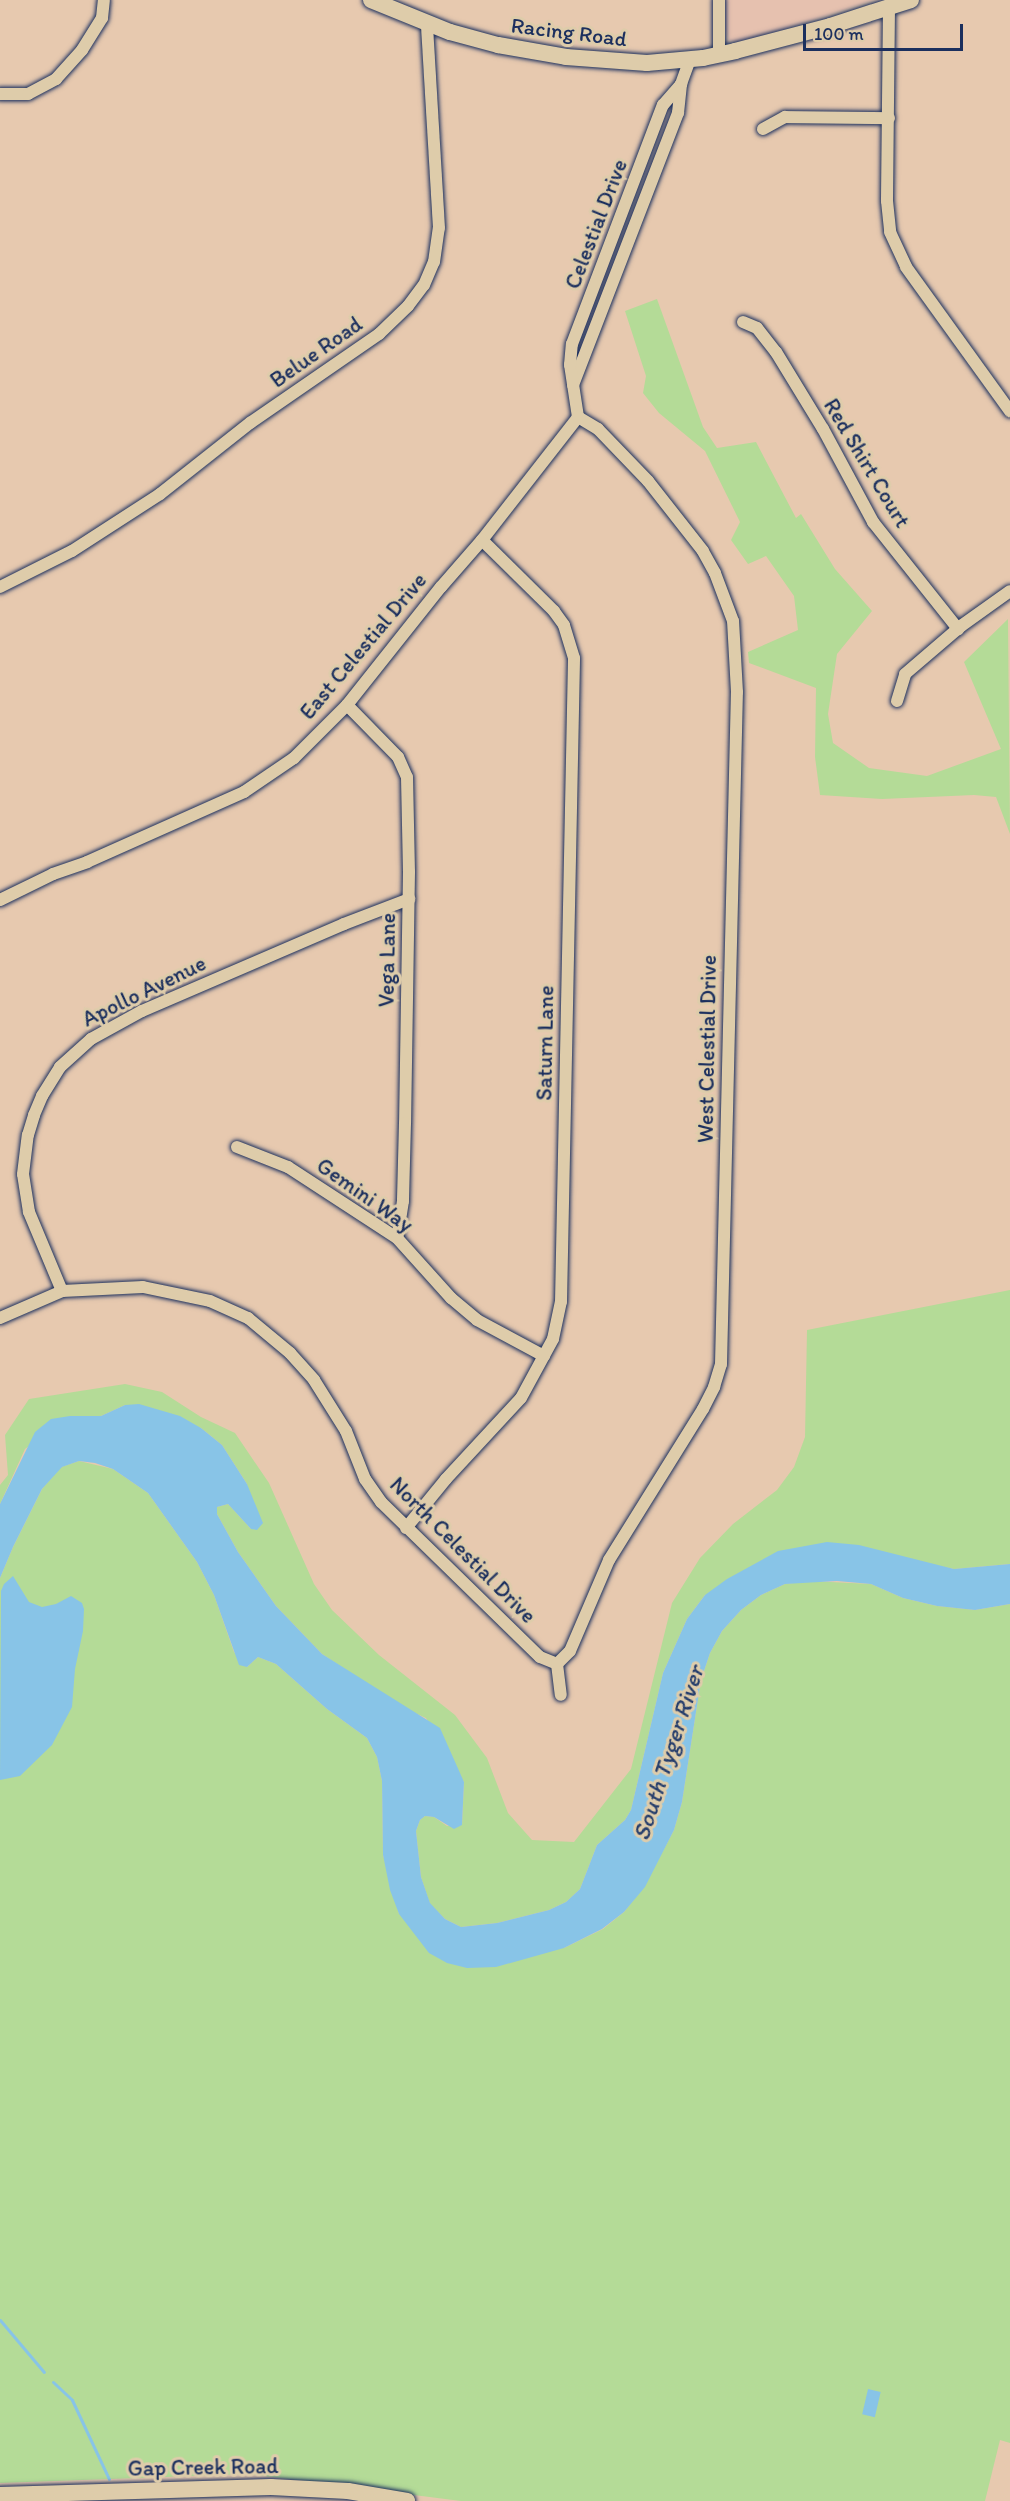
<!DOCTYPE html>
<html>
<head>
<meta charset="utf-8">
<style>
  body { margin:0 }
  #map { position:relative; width:1010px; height:2501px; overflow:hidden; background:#e7c9af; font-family:Itim,sans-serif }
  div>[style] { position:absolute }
  .built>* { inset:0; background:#e6c1af }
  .green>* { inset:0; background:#b4db97 }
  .water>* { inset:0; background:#88c4e7; transform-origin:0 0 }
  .stream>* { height:3px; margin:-1.5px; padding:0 1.5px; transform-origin:1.5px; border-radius:1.5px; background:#88c4e7 }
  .roads { filter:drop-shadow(0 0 2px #1b2f5e) drop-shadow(0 0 2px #1b2f5e) }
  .street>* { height:12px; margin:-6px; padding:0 6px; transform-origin:6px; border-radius:6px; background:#deccaa }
  .secondary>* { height:16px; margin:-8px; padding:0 8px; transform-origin:8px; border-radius:8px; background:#deccaa }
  span { translate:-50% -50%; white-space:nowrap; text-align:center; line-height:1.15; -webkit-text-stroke:6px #deccaa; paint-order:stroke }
  .street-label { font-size:22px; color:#1b2f5e }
  .water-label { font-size:24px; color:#263e6c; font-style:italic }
  .scale { position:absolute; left:803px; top:24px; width:160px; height:27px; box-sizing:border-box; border:3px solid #1b2f5e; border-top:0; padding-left:8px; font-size:18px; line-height:21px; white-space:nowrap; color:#1b2f5e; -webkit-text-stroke:4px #deccaa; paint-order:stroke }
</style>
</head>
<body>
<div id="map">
  <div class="built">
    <i style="clip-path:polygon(724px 0,873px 0,741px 43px,729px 40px,724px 24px)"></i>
  </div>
  <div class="green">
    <i style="clip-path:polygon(657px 299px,703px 427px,717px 448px,756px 442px,796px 518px,801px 514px,835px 569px,872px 611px,837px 654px,828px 714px,833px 743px,869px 768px,927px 776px,1001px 749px,964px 662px,1008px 619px,1010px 834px,996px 797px,974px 795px,882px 799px,820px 795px,815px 757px,816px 688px,749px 663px,748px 652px,798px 630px,794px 596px,766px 556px,748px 564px,731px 540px,740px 522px,705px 451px,659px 413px,643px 393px,646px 376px,625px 311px)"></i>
    <i style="clip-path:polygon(1010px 1290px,1010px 1564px,954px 1569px,915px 1561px,705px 1595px,687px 1619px,663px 1673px,631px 1810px,625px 1820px,597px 1845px,580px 1889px,566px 1902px,549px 1910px,497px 1923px,461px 1927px,445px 1919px,430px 1904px,421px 1877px,416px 1831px,420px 1820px,425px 1816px,434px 1817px,447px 1826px,462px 1825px,464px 1782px,426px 1718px,404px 1708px,322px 1654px,276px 1606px,238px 1552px,217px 1514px,217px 1507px,228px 1504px,251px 1529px,247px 1484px,222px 1445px,201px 1428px,125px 1405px,101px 1416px,70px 1416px,25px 1449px,0 1504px,0 1485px,8px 1475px,5px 1435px,29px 1399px,125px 1384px,162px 1392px,201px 1417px,235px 1433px,269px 1483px,314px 1584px,332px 1610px,379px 1655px,455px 1715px,487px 1758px,508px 1813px,532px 1840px,574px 1842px,631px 1769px,672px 1603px,700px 1558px,733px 1524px,777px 1490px,794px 1467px,805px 1437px,807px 1330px)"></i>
    <i style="clip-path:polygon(79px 1461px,113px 1469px,148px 1493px,197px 1562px,214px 1595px,234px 1652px,247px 1667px,258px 1657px,276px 1664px,327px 1709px,367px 1738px,377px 1757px,382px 1781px,383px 1855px,399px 1914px,564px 1948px,603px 1929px,624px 1912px,644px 1887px,674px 1830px,682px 1802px,701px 1680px,710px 1653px,722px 1631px,741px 1610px,761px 1595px,785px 1584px,810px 1581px,871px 1584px,903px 1598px,937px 1606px,975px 1610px,1010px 1604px,1010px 2443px,1000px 2440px,985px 2501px,461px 2501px,248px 2474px,0 2483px,0 1578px,13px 1547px,42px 1489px,61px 1467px)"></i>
  </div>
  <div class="water">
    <i style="clip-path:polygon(139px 1404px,180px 1416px,201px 1428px,222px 1445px,247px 1484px,263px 1523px,257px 1530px,251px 1529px,228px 1504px,217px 1507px,217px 1514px,238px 1552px,276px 1606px,322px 1654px,440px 1728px,464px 1782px,462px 1825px,454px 1829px,434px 1817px,425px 1816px,420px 1820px,416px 1831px,421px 1877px,430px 1903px,445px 1919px,461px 1927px,497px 1923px,549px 1910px,566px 1902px,580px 1889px,597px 1845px,625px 1820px,631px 1810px,663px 1673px,687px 1619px,705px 1595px,727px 1579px,778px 1551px,827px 1542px,859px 1545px,954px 1569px,1010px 1564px,1010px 1604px,975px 1610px,937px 1606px,903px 1598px,871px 1584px,837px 1581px,785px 1584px,761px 1595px,741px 1610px,722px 1631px,710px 1653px,701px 1680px,682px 1802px,674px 1830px,645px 1887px,624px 1912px,602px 1929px,564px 1948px,496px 1967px,467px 1968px,447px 1963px,429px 1953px,399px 1914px,390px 1890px,383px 1855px,382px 1781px,377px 1757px,367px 1738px,327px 1709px,276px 1664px,258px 1657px,247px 1667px,239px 1665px,214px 1595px,197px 1562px,148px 1493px,113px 1469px,95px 1463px,79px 1461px,62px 1467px,42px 1489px,13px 1547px,0 1578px,0 1504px,35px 1432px,51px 1419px,70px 1416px,101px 1416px,125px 1405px)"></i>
    <i style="clip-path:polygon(13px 1576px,29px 1602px,42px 1607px,56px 1604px,71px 1596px,82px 1603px,84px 1609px,83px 1631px,75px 1669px,72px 1707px,52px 1745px,20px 1776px,0 1780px,1px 1591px,4px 1584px)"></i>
    <i style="left:868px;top:2389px;width:13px;height:26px;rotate:13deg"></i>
  </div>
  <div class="stream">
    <i style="left:0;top:2320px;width:68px;rotate:49.8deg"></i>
    <i style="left:53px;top:2382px;width:26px;rotate:43deg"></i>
    <i style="left:72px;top:2400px;width:87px;rotate:64.9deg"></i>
  </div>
  <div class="roads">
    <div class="street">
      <i style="left:719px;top:0;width:54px;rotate:90deg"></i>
      <i style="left:889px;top:7px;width:194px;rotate:90.6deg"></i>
      <i style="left:887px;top:201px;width:31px;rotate:84deg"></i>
      <i style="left:890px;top:232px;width:38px;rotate:65deg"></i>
      <i style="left:906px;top:267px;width:178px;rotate:54.2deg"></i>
      <i style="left:0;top:94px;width:28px"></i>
      <i style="left:28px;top:94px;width:32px;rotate:-28deg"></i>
      <i style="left:56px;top:79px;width:39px;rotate:-48deg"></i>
      <i style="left:82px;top:50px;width:38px;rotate:-58deg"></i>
      <i style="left:102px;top:18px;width:18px;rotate:-84deg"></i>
      <i style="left:763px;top:129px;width:25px;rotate:-29deg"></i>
      <i style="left:785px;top:117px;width:104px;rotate:0.6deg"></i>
      <i style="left:743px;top:322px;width:15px;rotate:23deg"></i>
      <i style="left:757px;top:328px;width:31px;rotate:52deg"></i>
      <i style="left:776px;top:352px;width:90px;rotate:58.6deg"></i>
      <i style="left:823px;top:429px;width:106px;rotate:61.7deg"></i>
      <i style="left:873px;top:522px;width:137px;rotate:51.5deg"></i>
      <i style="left:573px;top:385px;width:292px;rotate:-68.9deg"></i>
      <i style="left:678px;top:113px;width:29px;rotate:-84deg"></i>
      <i style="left:681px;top:84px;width:27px;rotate:-70deg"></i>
      <i style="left:578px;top:417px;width:53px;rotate:-98.7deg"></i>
      <i style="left:570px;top:365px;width:21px;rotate:-85deg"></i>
      <i style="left:572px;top:344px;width:256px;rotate:-69.2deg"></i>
      <i style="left:663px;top:105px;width:28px;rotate:-49deg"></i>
      <i style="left:0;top:587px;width:80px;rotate:-26.6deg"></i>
      <i style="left:72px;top:551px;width:105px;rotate:-32.9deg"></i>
      <i style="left:160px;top:494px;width:115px;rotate:-38.3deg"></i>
      <i style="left:250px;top:423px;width:157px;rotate:-34.6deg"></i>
      <i style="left:379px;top:334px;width:40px;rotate:-44deg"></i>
      <i style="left:408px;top:306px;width:26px;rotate:-53deg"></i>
      <i style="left:424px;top:285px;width:25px;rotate:-67deg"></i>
      <i style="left:434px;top:262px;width:34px;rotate:-82deg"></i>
      <i style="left:439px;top:228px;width:205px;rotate:-93.4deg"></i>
      <i style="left:897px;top:701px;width:28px;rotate:-73deg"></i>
      <i style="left:905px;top:674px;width:74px;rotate:-40.6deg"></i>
      <i style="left:961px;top:626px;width:60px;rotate:-35.5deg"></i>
      <i style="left:347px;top:705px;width:73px;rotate:45.6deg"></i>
      <i style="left:398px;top:757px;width:22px;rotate:66deg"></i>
      <i style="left:407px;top:777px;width:95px;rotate:88.8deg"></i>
      <i style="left:409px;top:872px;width:251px;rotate:90.9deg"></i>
      <i style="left:405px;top:1123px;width:78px;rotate:91.5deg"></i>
      <i style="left:403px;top:1201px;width:37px;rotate:99deg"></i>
      <i style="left:0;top:900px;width:59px;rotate:-26.1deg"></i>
      <i style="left:53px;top:874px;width:36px;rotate:-19deg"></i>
      <i style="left:87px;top:862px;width:172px;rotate:-24deg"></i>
      <i style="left:244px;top:792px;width:60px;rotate:-34.2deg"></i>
      <i style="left:294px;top:758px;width:75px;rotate:-45deg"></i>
      <i style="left:347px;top:705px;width:151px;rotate:-51.5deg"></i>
      <i style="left:441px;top:587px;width:62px;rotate:-48.9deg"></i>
      <i style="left:482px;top:540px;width:156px;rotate:-52deg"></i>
      <i style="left:237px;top:1147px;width:55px;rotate:21.4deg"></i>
      <i style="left:288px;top:1167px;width:130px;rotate:33.1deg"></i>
      <i style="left:397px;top:1238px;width:81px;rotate:48deg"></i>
      <i style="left:451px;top:1298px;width:34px;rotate:40deg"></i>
      <i style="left:477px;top:1320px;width:76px;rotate:28.2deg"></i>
      <i style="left:62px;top:1291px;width:86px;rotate:-112.7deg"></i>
      <i style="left:29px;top:1212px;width:38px;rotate:-99deg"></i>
      <i style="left:23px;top:1174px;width:39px;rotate:-83deg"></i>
      <i style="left:28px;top:1135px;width:21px;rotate:-73deg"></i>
      <i style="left:34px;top:1115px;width:21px;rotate:-67deg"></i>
      <i style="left:42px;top:1096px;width:34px;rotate:-58deg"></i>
      <i style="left:60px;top:1067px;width:42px;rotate:-42.1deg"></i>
      <i style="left:91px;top:1039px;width:58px;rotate:-28.8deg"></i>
      <i style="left:142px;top:1011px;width:220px;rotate:-23.3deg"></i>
      <i style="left:344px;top:924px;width:70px;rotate:-21deg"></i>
      <i style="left:0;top:1318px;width:68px;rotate:-23.5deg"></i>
      <i style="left:62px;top:1291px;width:81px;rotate:-2.8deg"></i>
      <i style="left:143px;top:1287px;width:68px;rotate:11.8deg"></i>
      <i style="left:210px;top:1301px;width:42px;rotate:24.1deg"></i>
      <i style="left:248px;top:1318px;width:55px;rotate:39.8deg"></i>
      <i style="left:290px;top:1353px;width:36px;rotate:48deg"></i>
      <i style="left:314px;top:1380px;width:60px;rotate:57.9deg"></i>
      <i style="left:346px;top:1431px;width:52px;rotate:68.4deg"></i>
      <i style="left:365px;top:1479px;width:28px;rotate:55deg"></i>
      <i style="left:381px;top:1502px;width:222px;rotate:44.3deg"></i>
      <i style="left:540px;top:1657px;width:18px;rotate:22deg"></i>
      <i style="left:406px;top:1528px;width:63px;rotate:-50.8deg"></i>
      <i style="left:446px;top:1479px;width:110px;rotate:-47.2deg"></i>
      <i style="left:521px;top:1398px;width:67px;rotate:-61.5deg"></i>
      <i style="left:553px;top:1339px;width:38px;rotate:-78deg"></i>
      <i style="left:561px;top:1302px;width:644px;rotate:-88.84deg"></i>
      <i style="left:574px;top:658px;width:34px;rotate:-107deg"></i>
      <i style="left:564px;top:625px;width:17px;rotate:-126deg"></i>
      <i style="left:554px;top:611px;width:101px;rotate:-135.4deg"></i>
      <i style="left:557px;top:1664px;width:18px;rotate:-45deg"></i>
      <i style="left:570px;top:1651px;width:99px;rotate:-66.8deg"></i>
      <i style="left:609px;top:1560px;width:178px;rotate:-58.1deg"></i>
      <i style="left:703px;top:1409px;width:25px;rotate:-63deg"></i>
      <i style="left:714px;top:1387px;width:24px;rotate:-73deg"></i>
      <i style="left:721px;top:1364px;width:672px;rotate:-88.64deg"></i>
      <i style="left:737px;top:692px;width:71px;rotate:-93.2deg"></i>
      <i style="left:733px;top:621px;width:51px;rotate:-110.6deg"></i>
      <i style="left:715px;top:573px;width:25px;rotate:-119deg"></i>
      <i style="left:703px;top:551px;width:89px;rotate:-128.2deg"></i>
      <i style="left:648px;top:481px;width:72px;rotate:-133.9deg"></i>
      <i style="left:598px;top:429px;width:23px;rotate:-149deg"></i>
      <i style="left:557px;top:1664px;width:31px;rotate:83deg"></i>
    </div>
    <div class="secondary">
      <i style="left:371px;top:0;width:85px;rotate:22.1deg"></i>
      <i style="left:450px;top:32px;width:50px;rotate:15.2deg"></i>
      <i style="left:498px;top:45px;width:69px;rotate:10deg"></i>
      <i style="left:566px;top:57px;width:81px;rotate:4.2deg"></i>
      <i style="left:647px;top:63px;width:56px;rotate:-5.1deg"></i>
      <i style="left:703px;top:58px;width:33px;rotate:-12deg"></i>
      <i style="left:735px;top:51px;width:98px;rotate:-14.7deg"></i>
      <i style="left:830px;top:26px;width:85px;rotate:-17.8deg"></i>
      <i style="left:0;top:2495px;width:271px;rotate:-1.7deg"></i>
      <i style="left:271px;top:2487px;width:77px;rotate:3deg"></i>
      <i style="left:348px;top:2491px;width:60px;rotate:9.6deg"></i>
    </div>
  </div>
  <div class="street-label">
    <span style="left:569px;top:32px;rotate:7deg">Racing Road</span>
    <span style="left:596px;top:224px;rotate:-69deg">Celestial Drive</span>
    <span style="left:316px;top:352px;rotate:-35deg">Belue Road</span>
    <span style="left:867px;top:463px;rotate:59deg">Red Shirt Court</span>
    <span style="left:363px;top:646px;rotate:-50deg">East Celestial Drive</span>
    <span style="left:387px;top:960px;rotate:-89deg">Vega Lane</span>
    <span style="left:144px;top:991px;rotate:-26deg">Apollo Avenue</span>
    <span style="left:545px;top:1043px;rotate:-89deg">Saturn Lane</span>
    <span style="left:707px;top:1049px;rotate:-89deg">West Celestial Drive</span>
    <span style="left:365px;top:1195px;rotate:35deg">Gemini Way</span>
    <span style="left:463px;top:1550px;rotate:45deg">North Celestial Drive</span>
    <span style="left:203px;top:2467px;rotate:-1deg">Gap Creek Road</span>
  </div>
  <div class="water-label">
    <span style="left:668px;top:1753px;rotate:-72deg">South Tyger River</span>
  </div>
  <div class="scale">100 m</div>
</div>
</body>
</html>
